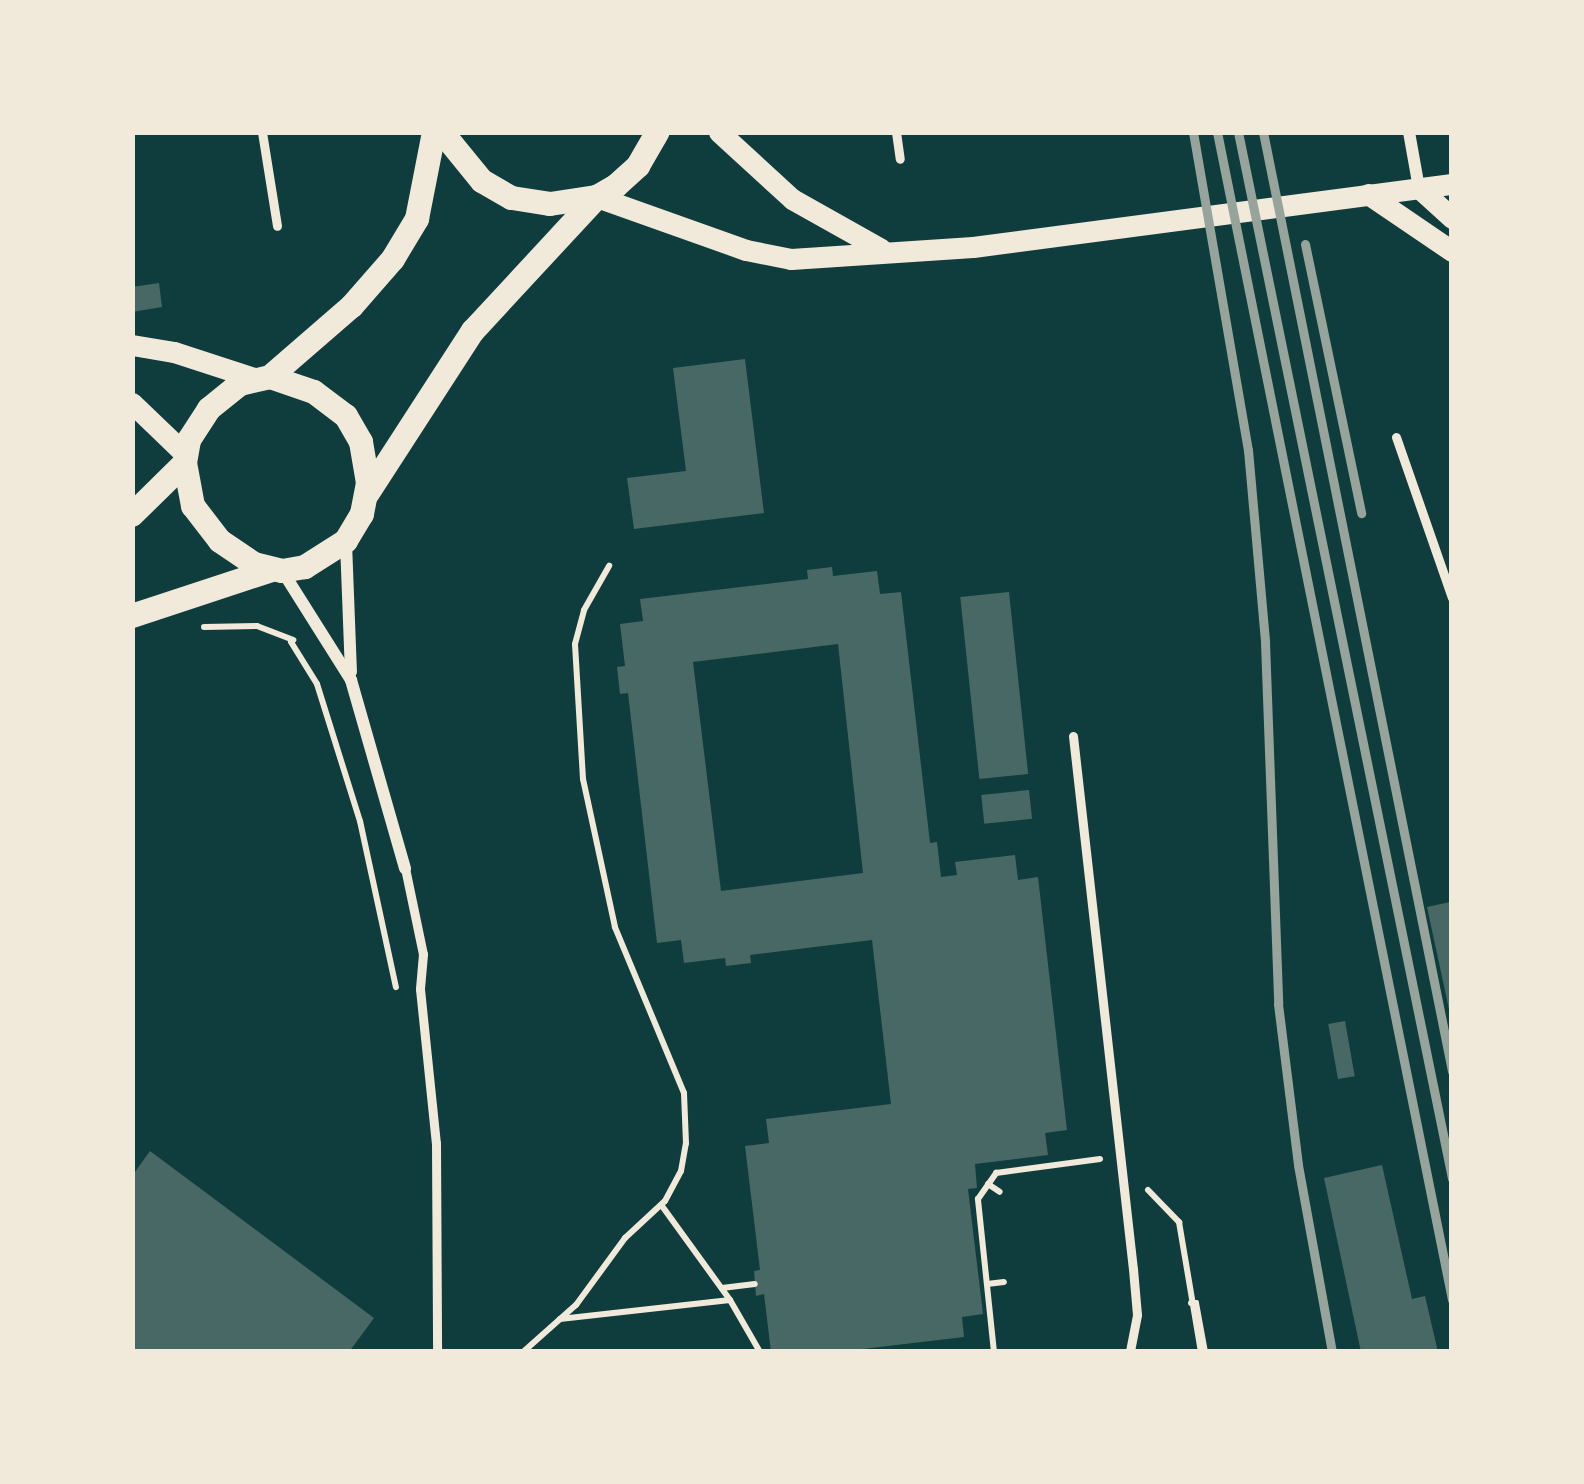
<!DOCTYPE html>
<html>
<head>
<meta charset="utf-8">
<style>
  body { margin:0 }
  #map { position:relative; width:1584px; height:1484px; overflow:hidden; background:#0f3d3e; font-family:"Open Sans",sans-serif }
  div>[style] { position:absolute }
  .building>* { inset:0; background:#486865; transform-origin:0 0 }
  .path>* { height:6px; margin:-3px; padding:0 3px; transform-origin:3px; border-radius:3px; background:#f1e9da }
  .service>* { height:9px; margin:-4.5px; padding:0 4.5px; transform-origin:4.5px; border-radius:4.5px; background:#f1e9da }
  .minor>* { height:12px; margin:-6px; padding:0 6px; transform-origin:6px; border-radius:6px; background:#f1e9da }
  .tertiary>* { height:21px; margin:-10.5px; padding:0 10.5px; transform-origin:10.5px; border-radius:10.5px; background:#f1e9da }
  .secondary>* { height:24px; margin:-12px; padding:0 12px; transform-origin:12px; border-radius:12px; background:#f1e9da }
  .rail>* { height:9px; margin:-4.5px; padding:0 4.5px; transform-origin:4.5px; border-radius:4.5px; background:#97a49c }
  span { translate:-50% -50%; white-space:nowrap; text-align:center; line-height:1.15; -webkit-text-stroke:12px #f1e9da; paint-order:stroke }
  .frame { position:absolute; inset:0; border:135px solid #f1e9da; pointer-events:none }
</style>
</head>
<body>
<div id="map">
  <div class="building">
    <i style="clip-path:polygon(159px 283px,162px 307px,132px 312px,132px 287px)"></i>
    <i style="clip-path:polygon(745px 359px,764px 513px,634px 529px,627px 478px,686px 471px,673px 368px)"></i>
    <i style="clip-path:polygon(evenodd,832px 567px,833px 576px,877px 571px,880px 594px,901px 592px,930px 843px,937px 842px,941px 877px,957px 875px,955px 862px,1015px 855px,1018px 880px,1038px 877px,1067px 1130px,1045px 1133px,1048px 1155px,975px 1164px,977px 1188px,968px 1189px,983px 1314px,962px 1317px,964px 1337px,837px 1352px,771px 1352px,764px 1294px,756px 1296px,754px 1271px,760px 1270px,745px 1146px,769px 1143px,766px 1119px,891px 1104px,872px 940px,750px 955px,751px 963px,726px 966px,725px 958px,684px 963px,681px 940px,657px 943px,628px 693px,620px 694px,617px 667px,625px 666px,620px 624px,643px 621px,640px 599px,808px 579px,807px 570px,832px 567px,838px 644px,863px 873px,721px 891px,693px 662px,838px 644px)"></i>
    <i style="left:1009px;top:592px;width:183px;height:49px;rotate:84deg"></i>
    <i style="left:1029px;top:790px;width:29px;height:48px;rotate:84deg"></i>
    <i style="clip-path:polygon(1450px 902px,1452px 1014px,1450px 1014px,1427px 907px)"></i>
    <i style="left:1345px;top:1021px;width:56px;height:17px;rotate:80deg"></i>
    <i style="clip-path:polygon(150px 1151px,374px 1318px,349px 1352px,132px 1352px,132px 1176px)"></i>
    <i style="clip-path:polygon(1382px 1165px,1412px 1299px,1425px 1296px,1438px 1352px,1361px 1352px,1324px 1178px)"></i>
  </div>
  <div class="path">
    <i style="left:204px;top:627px;width:53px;rotate:-1.1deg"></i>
    <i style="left:257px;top:626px;width:39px;rotate:21deg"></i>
    <i style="left:291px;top:642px;width:49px;rotate:58.2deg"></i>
    <i style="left:317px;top:684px;width:144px;rotate:72.6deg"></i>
    <i style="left:360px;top:821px;width:170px;rotate:77.8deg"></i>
    <i style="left:988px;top:1184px;width:14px;rotate:34deg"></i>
    <i style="left:1148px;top:1190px;width:45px;rotate:45.9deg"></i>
    <i style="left:1179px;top:1222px;width:132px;rotate:80.4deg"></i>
    <i style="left:662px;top:1206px;width:116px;rotate:54.1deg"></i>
    <i style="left:987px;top:1284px;width:17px;rotate:-7deg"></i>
    <i style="left:722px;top:1288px;width:33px;rotate:-7deg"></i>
    <i style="left:1191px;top:1303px;width:5px"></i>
    <i style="left:1196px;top:1303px;width:50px;rotate:79.6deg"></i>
    <i style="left:560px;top:1319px;width:171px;rotate:-6.4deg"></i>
    <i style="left:730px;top:1300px;width:60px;rotate:60deg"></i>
    <i style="left:523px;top:1352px;width:71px;rotate:-41.6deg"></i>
    <i style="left:576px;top:1305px;width:83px;rotate:-53.8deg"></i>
    <i style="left:625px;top:1238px;width:54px;rotate:-42.8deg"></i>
    <i style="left:665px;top:1201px;width:34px;rotate:-62deg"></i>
    <i style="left:681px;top:1171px;width:28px;rotate:-80deg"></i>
    <i style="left:686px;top:1143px;width:50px;rotate:-92.3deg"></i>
    <i style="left:684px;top:1093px;width:180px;rotate:-112.6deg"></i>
    <i style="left:615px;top:927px;width:151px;rotate:-102.2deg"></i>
    <i style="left:583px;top:779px;width:135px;rotate:-93.4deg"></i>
    <i style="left:575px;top:644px;width:35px;rotate:-75deg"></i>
    <i style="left:584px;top:610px;width:51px;rotate:-60.4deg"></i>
    <i style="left:994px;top:1352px;width:154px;rotate:-96deg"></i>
    <i style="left:978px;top:1199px;width:32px;rotate:-55deg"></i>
    <i style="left:996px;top:1173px;width:105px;rotate:-7.7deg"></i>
  </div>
  <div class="service">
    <i style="left:262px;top:132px;width:95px;rotate:80.9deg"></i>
    <i style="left:896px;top:132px;width:27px;rotate:82deg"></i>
    <i style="left:1396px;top:437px;width:170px;rotate:70.8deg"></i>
    <i style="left:1073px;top:736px;width:536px;rotate:83.58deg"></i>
    <i style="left:1133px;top:1269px;width:46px;rotate:85deg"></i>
    <i style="left:1137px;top:1315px;width:38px;rotate:101deg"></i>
    <i style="left:405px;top:868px;width:88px;rotate:78.2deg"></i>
    <i style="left:423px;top:954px;width:35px;rotate:95deg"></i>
    <i style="left:420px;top:989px;width:155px;rotate:84.1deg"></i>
    <i style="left:436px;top:1143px;width:209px;rotate:89.7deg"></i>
  </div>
  <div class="minor">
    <i style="left:1409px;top:132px;width:57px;rotate:79.9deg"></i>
    <i style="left:346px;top:543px;width:129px;rotate:87.8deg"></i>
    <i style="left:283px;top:572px;width:128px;rotate:57.8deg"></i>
    <i style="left:351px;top:680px;width:196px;rotate:74deg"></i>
  </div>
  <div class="tertiary">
    <i style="left:719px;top:132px;width:99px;rotate:42.5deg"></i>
    <i style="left:792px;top:199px;width:102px;rotate:29.3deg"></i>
    <i style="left:1419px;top:188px;width:45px;rotate:42.3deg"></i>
    <i style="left:1368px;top:194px;width:102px;rotate:34.2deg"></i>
    <i style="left:597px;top:197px;width:158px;rotate:19.6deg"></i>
    <i style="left:746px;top:250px;width:46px;rotate:11.3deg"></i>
    <i style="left:791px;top:259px;width:182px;rotate:-3.8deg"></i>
    <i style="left:973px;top:247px;width:483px;rotate:-7.5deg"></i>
    <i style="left:132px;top:345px;width:43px;rotate:9.5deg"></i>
    <i style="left:174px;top:352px;width:84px;rotate:18deg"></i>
    <i style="left:132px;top:403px;width:72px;rotate:43.9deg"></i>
  </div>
  <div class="secondary">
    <i style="left:442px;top:132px;width:63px;rotate:50.8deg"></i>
    <i style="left:482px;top:181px;width:34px;rotate:30deg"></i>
    <i style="left:512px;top:198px;width:38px;rotate:9deg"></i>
    <i style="left:550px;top:204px;width:48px;rotate:-8.5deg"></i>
    <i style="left:597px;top:197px;width:22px;rotate:-30deg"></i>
    <i style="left:616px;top:186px;width:30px;rotate:-42deg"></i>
    <i style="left:638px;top:166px;width:39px;rotate:-60deg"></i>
    <i style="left:270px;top:377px;width:46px;rotate:18.8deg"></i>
    <i style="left:314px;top:392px;width:40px;rotate:37deg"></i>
    <i style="left:346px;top:416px;width:30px;rotate:60deg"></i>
    <i style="left:361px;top:442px;width:42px;rotate:80.3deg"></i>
    <i style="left:368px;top:483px;width:32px;rotate:101deg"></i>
    <i style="left:362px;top:514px;width:31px;rotate:121deg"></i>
    <i style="left:346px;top:541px;width:49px;rotate:147.6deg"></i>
    <i style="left:305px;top:567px;width:23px;rotate:170deg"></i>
    <i style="left:282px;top:571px;width:29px;rotate:-166deg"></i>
    <i style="left:254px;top:564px;width:41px;rotate:-145.9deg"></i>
    <i style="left:220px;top:541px;width:44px;rotate:-127.6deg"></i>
    <i style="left:193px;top:506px;width:44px;rotate:-100.5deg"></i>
    <i style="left:185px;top:463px;width:23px;rotate:-80deg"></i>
    <i style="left:189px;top:440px;width:37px;rotate:-57deg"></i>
    <i style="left:209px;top:409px;width:40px;rotate:-39deg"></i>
    <i style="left:240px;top:384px;width:31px;rotate:-13deg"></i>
    <i style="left:270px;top:377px;width:108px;rotate:-40.9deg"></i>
    <i style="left:352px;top:306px;width:62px;rotate:-48.9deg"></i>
    <i style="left:393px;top:259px;width:47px;rotate:-59deg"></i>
    <i style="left:417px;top:219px;width:89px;rotate:-78.9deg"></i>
    <i style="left:368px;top:493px;width:193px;rotate:-57.1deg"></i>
    <i style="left:473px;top:331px;width:183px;rotate:-47.2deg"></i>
    <i style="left:132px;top:515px;width:74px;rotate:-44.5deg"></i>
    <i style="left:132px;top:616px;width:147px;rotate:-18.2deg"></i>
  </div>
  <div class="rail">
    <i style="left:1193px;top:132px;width:323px;rotate:80.2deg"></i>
    <i style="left:1248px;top:450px;width:193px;rotate:84.9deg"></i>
    <i style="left:1265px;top:642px;width:362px;rotate:87.9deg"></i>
    <i style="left:1278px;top:1004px;width:162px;rotate:82.9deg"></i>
    <i style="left:1298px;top:1165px;width:190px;rotate:79.7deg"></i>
    <i style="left:1217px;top:132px;width:1191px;rotate:78.62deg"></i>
    <i style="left:1238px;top:132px;width:1068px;rotate:78.44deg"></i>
    <i style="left:1263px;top:132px;width:958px;rotate:78.62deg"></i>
    <i style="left:1305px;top:244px;width:275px;rotate:78.2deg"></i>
  </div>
  <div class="frame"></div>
</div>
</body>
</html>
